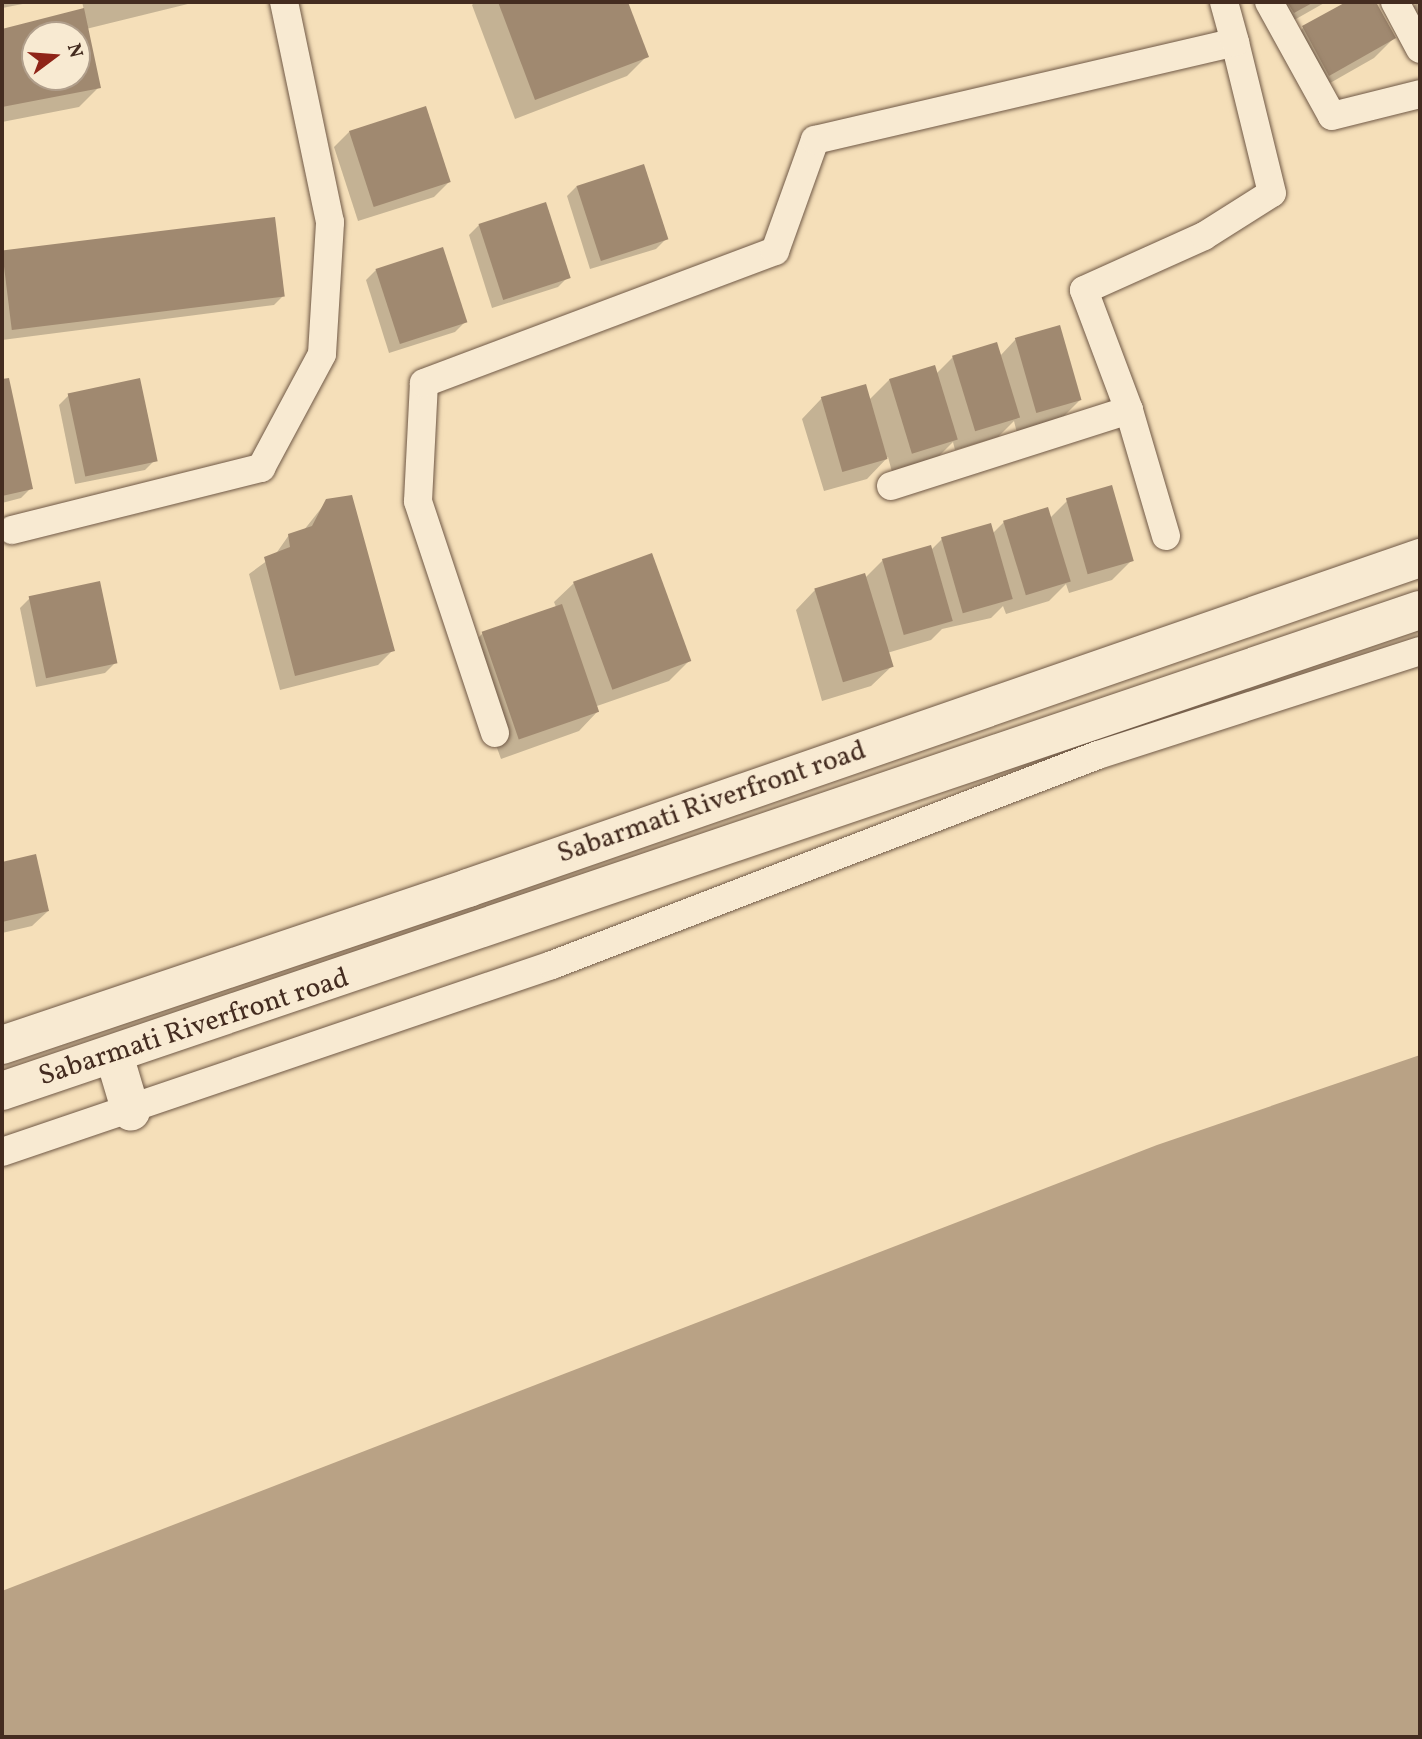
<!DOCTYPE html>
<html>
<head>
<meta charset="utf-8">
<style>
  body { margin:0 }
  #map { position:relative; width:1422px; height:1739px; overflow:hidden; background:#f5dfb9; font-family:Vollkorn,serif }
  div>[style] { position:absolute }
  .water>* { inset:0; background:#b9a285 }
  .shadow>* { inset:0; background:#0003 }
  .building>* { inset:0; background:#a08970; transform-origin:0 0 }
  .roads { filter:drop-shadow(0 0 2px #705946) drop-shadow(0 0 2px #705946) }
  .street>* { height:28px; margin:-14px; padding:0 14px; transform-origin:14px; border-radius:14px; background:#f8ead2 }
  .secondary>* { height:38px; margin:-19px; padding:0 19px; transform-origin:19px; border-radius:19px; background:#f8ead2 }
  span { translate:-50% -50%; white-space:nowrap; text-align:center; line-height:1.15; -webkit-text-stroke:5px #f8ead2; paint-order:stroke }
  .street-label { font-size:28px; color:#442c20 }
  .frame { position:absolute; inset:0; border:4px solid #442c20; pointer-events:none }
  .north { position:absolute; left:21px; top:21px; width:70px; height:70px; box-sizing:border-box; background:#f8ead2; border:2px solid #b09e8b; border-radius:50%; rotate:74deg; font-size:19px; font-weight:700; line-height:28px; text-align:center; color:#442c20 }
  .north::after { content:''; display:block; margin:auto; width:24px; height:32px; background:#8f2418; clip-path:polygon(50% 0,100% 100%,50% 72%,0 100%) }
</style>
</head>
<body>
<div id="map">
  <div class="water">
    <i style="clip-path:polygon(1420px 1055px,1420px 1737px,2px 1737px,2px 1591px,1157px 1145px)"></i>
  </div>
  <div class="shadow">
    <i style="clip-path:polygon(2px 2px,33px 2px,2px 8px)"></i>
    <i style="clip-path:polygon(evenodd,82px 2px,196px 2px,86px 29px,99px 87px,79px 107px,2px 122px,2px 31px,84px 10px,82px 2px,35px 35px,77px 35px,77px 77px,35px 77px,35px 35px)"></i>
    <i style="clip-path:polygon(475px 2px,626px 2px,647px 56px,627px 76px,515px 119px,472px 5px)"></i>
    <i style="clip-path:polygon(1257px 2px,1326px 2px,1273px 32px)"></i>
    <i style="clip-path:polygon(1350px 2px,1374px 2px,1394px 38px,1374px 58px,1309px 95px,1283px 48px,1303px 28px)"></i>
    <i style="clip-path:polygon(1418px 2px,1420px 2px,1420px 62px,1398px 22px)"></i>
    <i style="clip-path:polygon(349px 132px,449px 182px,434px 197px,358px 221px,334px 147px)"></i>
    <i style="clip-path:polygon(577px 186px,666px 239px,656px 249px,590px 269px,567px 196px)"></i>
    <i style="clip-path:polygon(274px 219px,284px 295px,274px 305px,2px 340px,2px 254px)"></i>
    <i style="clip-path:polygon(479px 225px,568px 277px,558px 287px,492px 308px,469px 235px)"></i>
    <i style="clip-path:polygon(376px 270px,465px 322px,455px 332px,389px 353px,366px 280px)"></i>
    <i style="clip-path:polygon(1059px 328px,1080px 400px,1061px 419px,1017px 433px,1014px 421px,998px 437px,955px 450px,953px 442px,936px 459px,892px 472px,888px 457px,867px 479px,824px 491px,802px 419px,821px 399px,865px 386px,869px 400px,890px 379px,936px 374px,953px 357px,1000px 356px,1015px 340px)"></i>
    <i style="clip-path:polygon(8px 380px,31px 488px,21px 498px,2px 503px,2px 381px)"></i>
    <i style="clip-path:polygon(69px 395px,155px 460px,145px 470px,75px 484px,59px 405px)"></i>
    <i style="clip-path:polygon(327px 501px,393px 650px,378px 665px,280px 690px,249px 574px,275px 555px,289px 535px,304px 530px)"></i>
    <i style="clip-path:polygon(1067px 501px,1132px 560px,1112px 580px,1069px 593px,1066px 584px,1049px 601px,1006px 614px,1003px 606px,991px 618px,942px 629px,931px 640px,887px 653px,891px 667px,871px 686px,822px 701px,796px 610px,815px 590px,865px 578px,883px 560px,931px 550px,942px 539px,992px 534px,1004px 522px,1050px 518px)"></i>
    <i style="clip-path:polygon(574px 583px,689px 661px,669px 681px,597px 706px,598px 711px,579px 731px,501px 759px,463px 653px,483px 633px,556px 607px,554px 602px)"></i>
    <i style="clip-path:polygon(30px 598px,115px 663px,105px 673px,36px 687px,20px 608px)"></i>
    <i style="clip-path:polygon(35px 856px,48px 911px,32px 926px,2px 933px,2px 864px)"></i>
  </div>
  <div class="building">
    <i style="clip-path:polygon(498px 2px,628px 2px,649px 57px,535px 100px)"></i>
    <i style="clip-path:polygon(1287px 2px,1314px 2px,1294px 13px)"></i>
    <i style="clip-path:polygon(1346px 2px,1376px 2px,1396px 38px,1329px 76px,1302px 26px)"></i>
    <i style="clip-path:polygon(evenodd,84px 8px,101px 88px,2px 107px,2px 29px,84px 8px,35px 35px,77px 35px,77px 77px,35px 77px,35px 35px)"></i>
    <i style="left:426px;top:106px;width:80px;height:81px;rotate:72deg"></i>
    <i style="left:644px;top:164px;width:79px;height:71px;rotate:72deg"></i>
    <i style="left:546px;top:202px;width:80px;height:71px;rotate:72deg"></i>
    <i style="left:275px;top:217px;width:80px;height:275px;rotate:83deg"></i>
    <i style="left:443px;top:247px;width:79px;height:71px;rotate:72deg"></i>
    <i style="left:1060px;top:325px;width:78px;height:47px;rotate:74deg"></i>
    <i style="left:997px;top:342px;width:79px;height:47px;rotate:73deg"></i>
    <i style="left:935px;top:365px;width:78px;height:48px;rotate:73deg"></i>
    <i style="clip-path:polygon(9px 378px,33px 489px,2px 496px,2px 379px)"></i>
    <i style="left:140px;top:378px;width:85px;height:74px;rotate:78deg"></i>
    <i style="left:866px;top:384px;width:78px;height:47px;rotate:74deg"></i>
    <i style="left:1112px;top:485px;width:79px;height:48px;rotate:74deg"></i>
    <i style="clip-path:polygon(352px 495px,395px 651px,295px 676px,264px 557px,290px 547px,288px 534px,312px 526px,326px 499px)"></i>
    <i style="left:1048px;top:507px;width:78px;height:47px;rotate:73deg"></i>
    <i style="left:991px;top:523px;width:79px;height:52px;rotate:74deg"></i>
    <i style="left:931px;top:545px;width:79px;height:51px;rotate:74deg"></i>
    <i style="left:652px;top:553px;width:115px;height:84px;rotate:70deg"></i>
    <i style="left:865px;top:573px;width:98px;height:53px;rotate:73deg"></i>
    <i style="left:100px;top:581px;width:84px;height:73px;rotate:78deg"></i>
    <i style="left:562px;top:604px;width:114px;height:85px;rotate:71deg"></i>
    <i style="clip-path:polygon(36px 854px,49px 911px,2px 922px,2px 862px)"></i>
  </div>
  <div class="roads">
    <div class="street">
      <i style="left:1269px;top:2px;width:130px;rotate:61.1deg"></i>
      <i style="left:1332px;top:116px;width:91px;rotate:-14deg"></i>
      <i style="left:1395px;top:2px;width:53px;rotate:62deg"></i>
      <i style="left:891px;top:486px;width:250px;rotate:-17.7deg"></i>
      <i style="left:12px;top:530px;width:257px;rotate:-14deg"></i>
      <i style="left:261px;top:468px;width:129px;rotate:-61.8deg"></i>
      <i style="left:322px;top:354px;width:132px;rotate:-86.5deg"></i>
      <i style="left:330px;top:222px;width:225px;rotate:-101.8deg"></i>
      <i style="left:1166px;top:536px;width:131px;rotate:-106.4deg"></i>
      <i style="left:1129px;top:410px;width:128px;rotate:-110.6deg"></i>
      <i style="left:1084px;top:290px;width:132px;rotate:-24.2deg"></i>
      <i style="left:1204px;top:236px;width:80px;rotate:-32.3deg"></i>
      <i style="left:1272px;top:193px;width:155px;rotate:-103.8deg"></i>
      <i style="left:495px;top:733px;width:244px;rotate:-108.4deg"></i>
      <i style="left:418px;top:501px;width:118px;rotate:-87.1deg"></i>
      <i style="left:424px;top:383px;width:375px;rotate:-20.6deg"></i>
      <i style="left:775px;top:251px;width:118px;rotate:-70.2deg"></i>
      <i style="left:815px;top:140px;width:431px;rotate:-13.1deg"></i>
      <i style="left:1235px;top:42px;width:41px;rotate:-105.4deg"></i>
      <i style="left:2px;top:1152px;width:581px;rotate:-18.78deg"></i>
      <i style="left:552px;top:965px;width:585px;rotate:-21.04deg"></i>
      <i style="left:1098px;top:755px;width:338px;rotate:-17.9deg"></i>
    </div>
    <div class="secondary">
      <i style="left:2px;top:1045px;width:492px;rotate:-18.6deg"></i>
      <i style="left:468px;top:888px;width:1008px;rotate:-19.12deg"></i>
      <i style="left:114px;top:1055px;width:59px;rotate:73.4deg"></i>
      <i style="left:2px;top:1091px;width:1497px;rotate:-18.74deg"></i>
    </div>
  </div>
  <div class="street-label">
    <span style="left:712px;top:803px;rotate:-19deg">Sabarmati Riverfront road</span>
    <span style="left:194px;top:1028px;rotate:-18deg">Sabarmati Riverfront road</span>
  </div>
  <div class="frame"></div>
  <div class="north">N</div>
</div>
</body>
</html>
